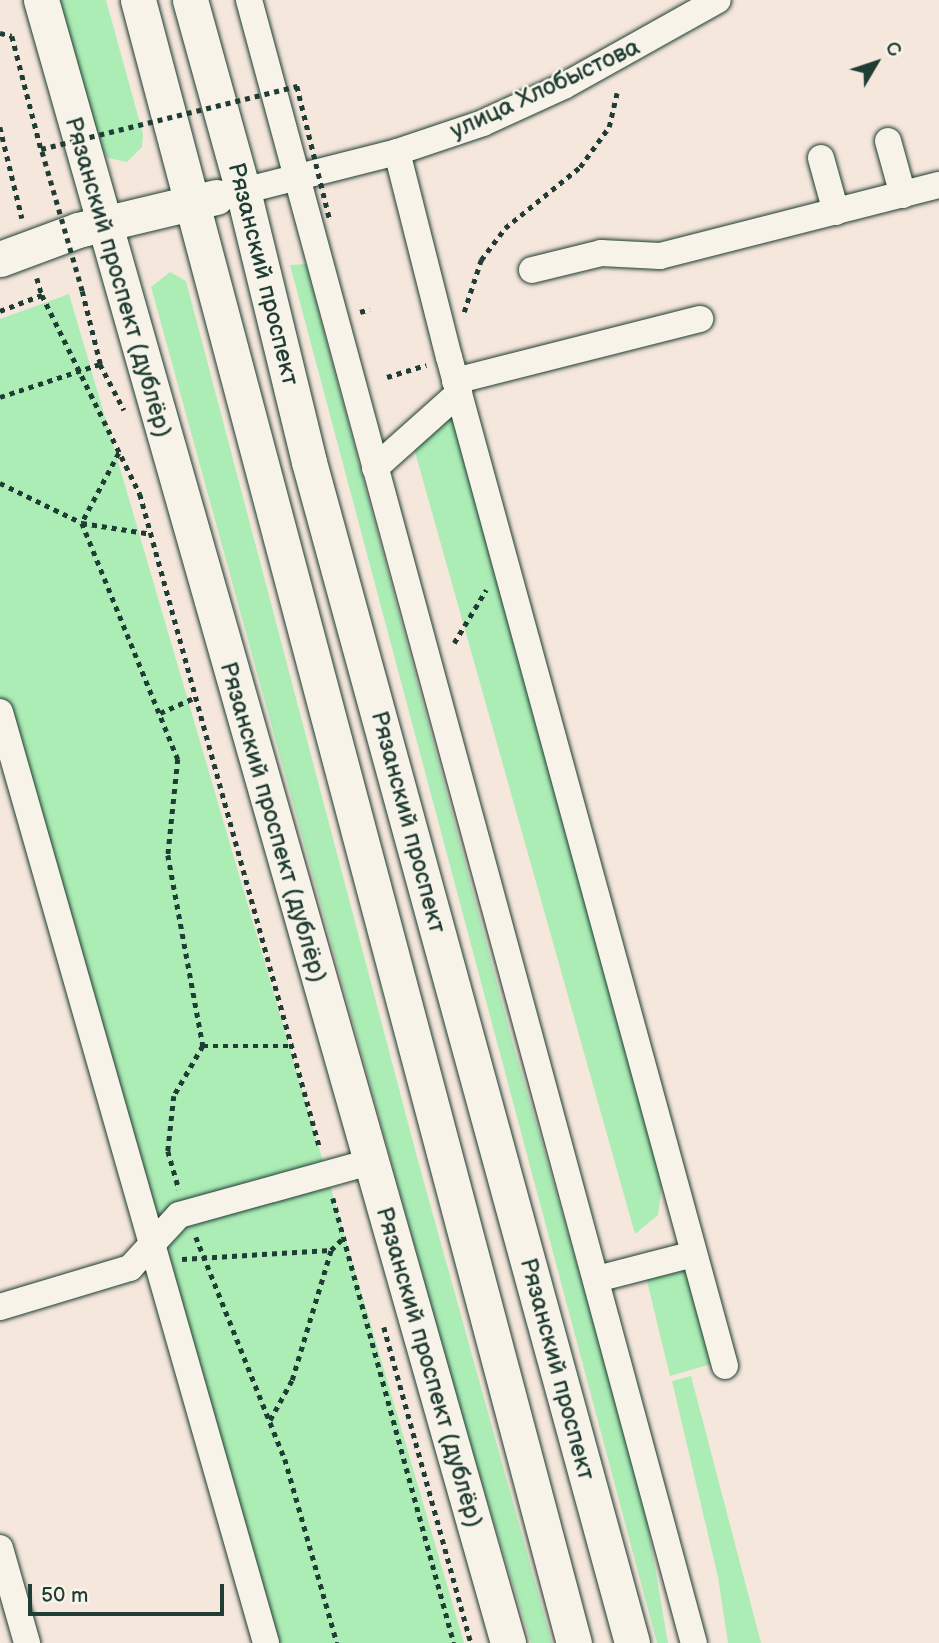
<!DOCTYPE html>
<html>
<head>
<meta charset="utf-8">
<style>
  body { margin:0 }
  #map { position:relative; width:939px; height:1643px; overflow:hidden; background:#f6e7dc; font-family:"Balsamiq Sans",sans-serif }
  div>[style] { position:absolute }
  .green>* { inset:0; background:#acedb6 }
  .path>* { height:4.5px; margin-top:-2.25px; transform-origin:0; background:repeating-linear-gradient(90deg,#1f3d34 0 5px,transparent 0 10px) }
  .roads { filter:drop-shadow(0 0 2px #1f3d34) drop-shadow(0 0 2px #1f3d34) }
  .minor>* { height:26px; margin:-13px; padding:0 13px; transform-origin:13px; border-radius:13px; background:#f7f3e8 }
  .major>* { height:35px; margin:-17.5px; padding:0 17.5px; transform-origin:17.5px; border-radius:17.5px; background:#f7f3e8 }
  .path-bridge>* { height:4.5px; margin-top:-2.25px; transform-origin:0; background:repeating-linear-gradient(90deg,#1f3d34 0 5px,transparent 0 10px) }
  span { translate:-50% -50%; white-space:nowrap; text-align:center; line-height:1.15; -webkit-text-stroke:5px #f7f3e8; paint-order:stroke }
  .street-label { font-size:24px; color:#1f3d34 }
  .north { position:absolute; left:841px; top:28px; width:70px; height:70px; -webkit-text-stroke:5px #f7f3e8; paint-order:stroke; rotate:51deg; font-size:19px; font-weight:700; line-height:28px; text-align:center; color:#1f3d34 }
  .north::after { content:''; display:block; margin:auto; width:24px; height:32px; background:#1f3d34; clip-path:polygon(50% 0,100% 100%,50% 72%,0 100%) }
  .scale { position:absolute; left:28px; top:1584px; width:196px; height:32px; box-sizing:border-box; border:4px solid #1f3d34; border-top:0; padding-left:9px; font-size:21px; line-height:24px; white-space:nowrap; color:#1f3d34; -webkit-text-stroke:5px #f7f3e8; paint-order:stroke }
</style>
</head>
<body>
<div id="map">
  <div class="green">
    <i style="clip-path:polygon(60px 0,106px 0,143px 134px,142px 147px,127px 162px,108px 158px,99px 146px)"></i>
    <i style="clip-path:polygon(306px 264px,515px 1051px,640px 1480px,668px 1643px,657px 1643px,290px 265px)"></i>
    <i style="clip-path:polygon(170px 272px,186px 281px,417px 1157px,552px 1643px,531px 1643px,463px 1422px,151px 287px)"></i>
    <i style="clip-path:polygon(69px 294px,464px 1643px,272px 1643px,0 698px,0 319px)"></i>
    <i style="clip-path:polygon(455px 408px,663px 1176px,658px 1215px,635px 1234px,413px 445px)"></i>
    <i style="clip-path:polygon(687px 1261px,718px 1362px,670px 1376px,646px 1277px)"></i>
    <i style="clip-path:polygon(691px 1376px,761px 1643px,728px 1643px,718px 1577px,672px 1381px)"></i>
  </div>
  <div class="path">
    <i style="left:0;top:33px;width:12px;rotate:14deg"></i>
    <i style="left:12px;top:36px;width:117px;rotate:75.6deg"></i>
    <i style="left:0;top:127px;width:94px;rotate:76.4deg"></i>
    <i style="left:37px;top:278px;width:18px;rotate:74deg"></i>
    <i style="left:0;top:311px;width:45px;rotate:-20.9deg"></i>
    <i style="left:42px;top:295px;width:222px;rotate:63.8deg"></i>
    <i style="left:140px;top:494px;width:679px;rotate:74.63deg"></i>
    <i style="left:360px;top:312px;width:10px;rotate:-17deg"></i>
    <i style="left:464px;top:312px;width:55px;rotate:-71.9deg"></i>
    <i style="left:481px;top:260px;width:40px;rotate:-53deg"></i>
    <i style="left:505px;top:228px;width:97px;rotate:-39.1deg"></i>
    <i style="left:580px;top:167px;width:49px;rotate:-54.1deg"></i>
    <i style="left:609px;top:127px;width:35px;rotate:-77deg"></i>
    <i style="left:100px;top:364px;width:52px;rotate:62.4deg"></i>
    <i style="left:387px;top:377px;width:41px;rotate:-17.1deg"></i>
    <i style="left:0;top:397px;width:105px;rotate:-18.3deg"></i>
    <i style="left:100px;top:364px;width:75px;rotate:-103.9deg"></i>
    <i style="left:119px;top:453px;width:79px;rotate:117.9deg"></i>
    <i style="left:82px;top:523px;width:71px;rotate:8.9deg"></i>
    <i style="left:0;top:483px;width:91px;rotate:26deg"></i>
    <i style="left:82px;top:523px;width:255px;rotate:67.9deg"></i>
    <i style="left:178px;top:759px;width:97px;rotate:95.9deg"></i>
    <i style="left:168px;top:855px;width:194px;rotate:79.6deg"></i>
    <i style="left:203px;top:1046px;width:58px;rotate:120.1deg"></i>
    <i style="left:174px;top:1096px;width:55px;rotate:96.2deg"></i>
    <i style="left:168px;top:1151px;width:40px;rotate:74deg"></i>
    <i style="left:454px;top:643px;width:62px;rotate:-58.9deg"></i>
    <i style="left:160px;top:713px;width:39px;rotate:-24deg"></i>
    <i style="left:203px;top:1046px;width:89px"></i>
    <i style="left:333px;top:1198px;width:461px;rotate:74.8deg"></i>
    <i style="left:196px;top:1237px;width:239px;rotate:68.2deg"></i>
    <i style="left:285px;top:1459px;width:191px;rotate:74.2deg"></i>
    <i style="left:182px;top:1259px;width:149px;rotate:-3.5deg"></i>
    <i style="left:331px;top:1250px;width:18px;rotate:-45deg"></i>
    <i style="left:384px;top:1327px;width:328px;rotate:74.6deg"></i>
    <i style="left:270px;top:1420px;width:46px;rotate:-61.2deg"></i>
    <i style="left:292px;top:1380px;width:136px;rotate:-73.3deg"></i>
  </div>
  <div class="roads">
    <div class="minor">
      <i style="left:249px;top:0;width:1702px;rotate:74.85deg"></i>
      <i style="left:888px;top:141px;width:56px;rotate:74.5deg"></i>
      <i style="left:397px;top:152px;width:211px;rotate:75.8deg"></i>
      <i style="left:449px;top:357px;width:1046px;rotate:74.7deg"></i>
      <i style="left:821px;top:158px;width:56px;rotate:74.5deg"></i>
      <i style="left:243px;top:191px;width:159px;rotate:-14.2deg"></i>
      <i style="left:397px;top:152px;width:91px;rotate:-18.6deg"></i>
      <i style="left:483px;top:123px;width:89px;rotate:-24.6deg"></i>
      <i style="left:564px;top:86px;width:176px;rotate:-29.2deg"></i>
      <i style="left:532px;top:270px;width:71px;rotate:-13.8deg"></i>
      <i style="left:601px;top:253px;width:59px;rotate:2.9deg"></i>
      <i style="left:660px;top:256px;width:288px;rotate:-14.3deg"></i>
      <i style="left:455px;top:381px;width:253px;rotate:-14.2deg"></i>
      <i style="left:375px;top:468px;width:113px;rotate:-41.8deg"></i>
      <i style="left:0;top:712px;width:968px;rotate:74.05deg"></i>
      <i style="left:597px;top:1279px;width:100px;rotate:-14.5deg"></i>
      <i style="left:0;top:1307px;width:136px;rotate:-16.7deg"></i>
      <i style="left:130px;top:1268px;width:72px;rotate:-47.2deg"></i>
      <i style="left:179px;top:1215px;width:198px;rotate:-15.5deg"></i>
      <i style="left:0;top:1548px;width:99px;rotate:74.1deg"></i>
    </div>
    <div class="major">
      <i style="left:41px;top:0;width:1708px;rotate:74.13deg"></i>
      <i style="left:138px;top:0;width:1700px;rotate:75.14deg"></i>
      <i style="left:190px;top:0;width:198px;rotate:74.5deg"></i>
      <i style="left:243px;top:191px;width:279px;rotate:76.3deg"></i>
      <i style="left:309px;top:462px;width:1224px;rotate:74.7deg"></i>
      <i style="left:0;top:259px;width:83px;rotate:-20.4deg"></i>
      <i style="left:78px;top:230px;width:142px;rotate:-13.4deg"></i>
    </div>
  </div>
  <div class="path-bridge">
    <i style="left:82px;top:291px;width:148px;rotate:-106.1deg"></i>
    <i style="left:41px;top:149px;width:264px;rotate:-13.8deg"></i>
    <i style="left:297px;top:86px;width:138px;rotate:76.2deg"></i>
  </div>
  <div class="street-label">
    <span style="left:545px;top:89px;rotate:-25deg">улица Хлобыстова</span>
    <span style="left:263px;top:274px;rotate:76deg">Рязанский проспект</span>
    <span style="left:118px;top:277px;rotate:74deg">Рязанский проспект (дублёр)</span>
    <span style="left:273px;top:822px;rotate:74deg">Рязанский проспект (дублёр)</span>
    <span style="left:408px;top:822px;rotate:75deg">Рязанский проспект</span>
    <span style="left:429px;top:1367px;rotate:74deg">Рязанский проспект (дублёр)</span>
    <span style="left:557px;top:1369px;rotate:75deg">Рязанский проспект</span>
  </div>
  <div class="north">С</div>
  <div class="scale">50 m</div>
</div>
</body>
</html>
